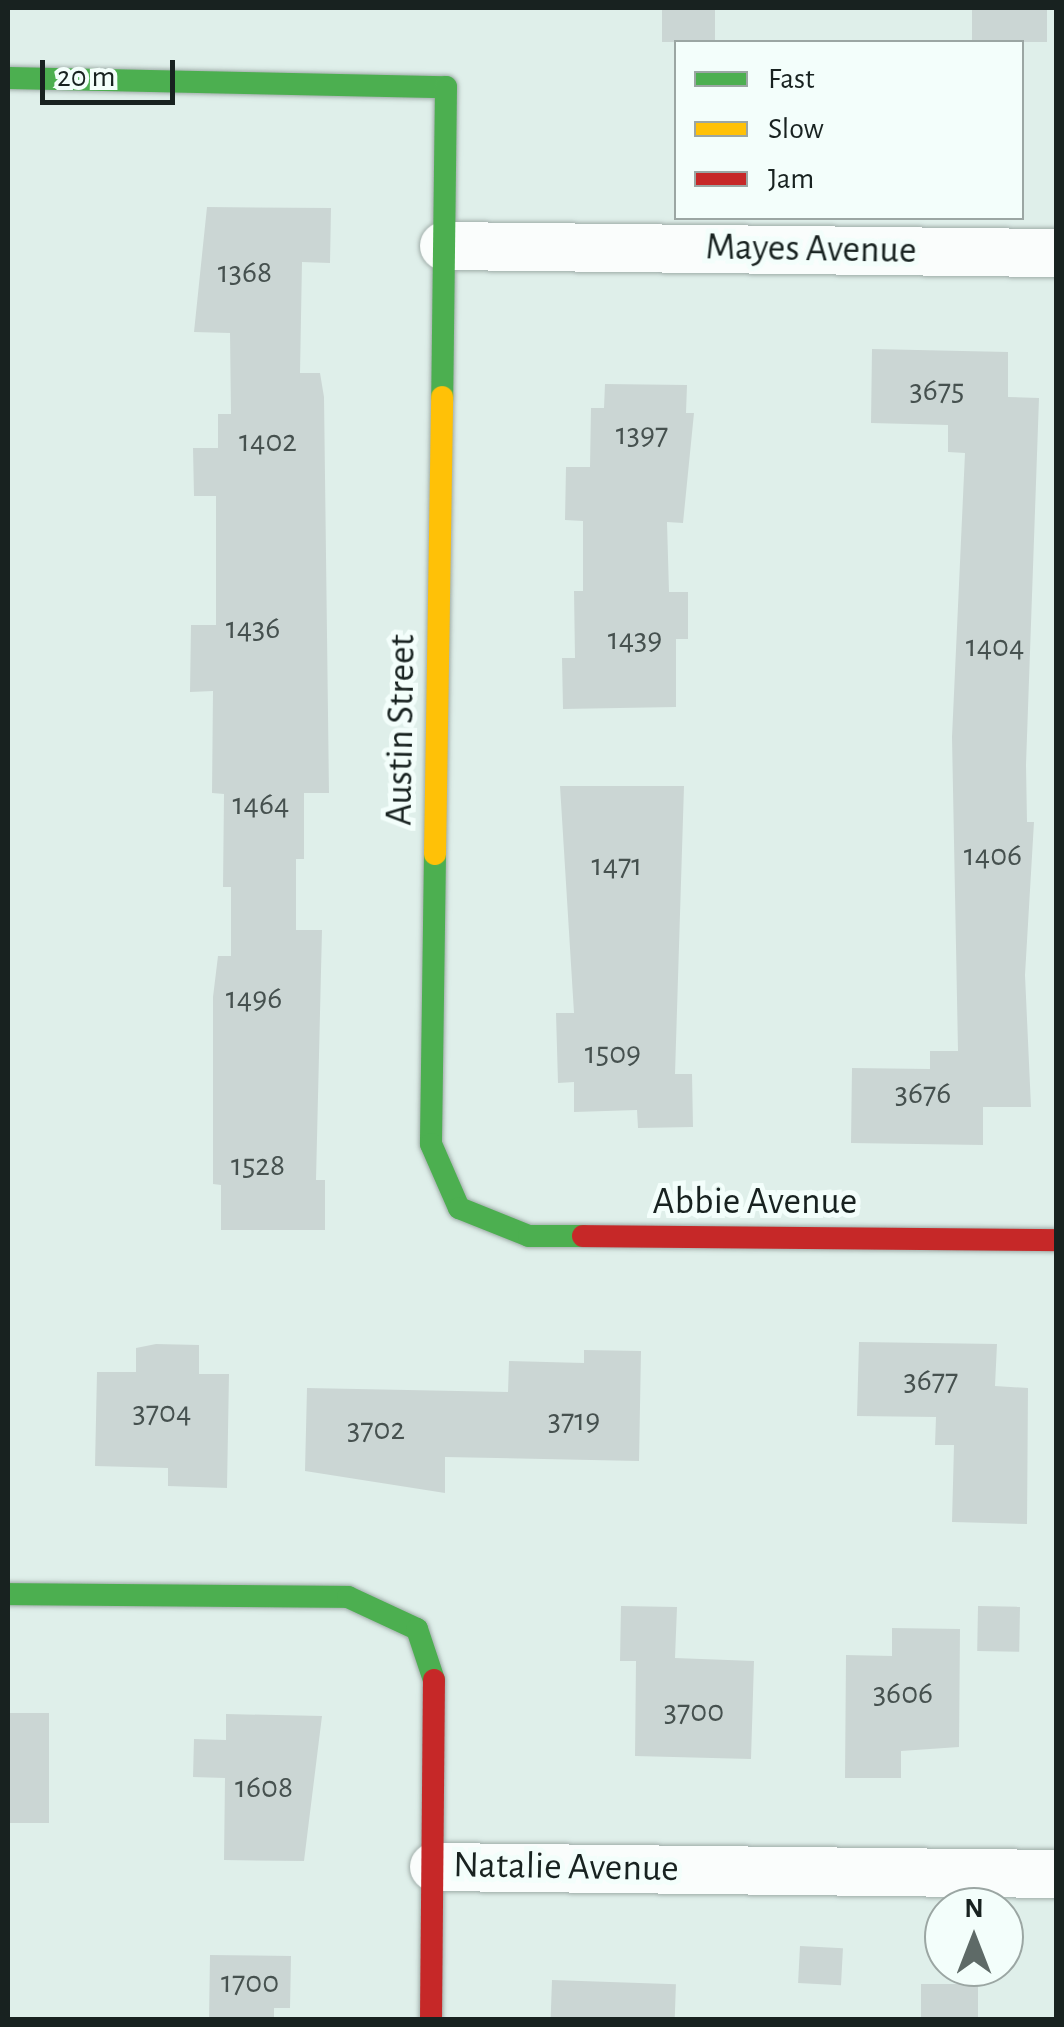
<!DOCTYPE html>
<html>
<head>
<meta charset="utf-8">
<style>
  body { margin:0 }
  #map { position:relative; width:1064px; height:2027px; overflow:hidden; background:#dfefea; font-family:"Alegreya Sans",sans-serif }
  div>[style] { position:absolute }
  .building>* { inset:0; background:#cbd6d4; transform-origin:0 0 }
  .roads { filter:drop-shadow(0 0 2px #9faca8) drop-shadow(0 0 2px #9faca8) }
  .street>* { height:48px; margin:-24px; padding:0 24px; transform-origin:24px; border-radius:24px; background:#fafdfc }
  .fast>* { height:22px; margin:-11px; padding:0 11px; transform-origin:11px; border-radius:11px; background:#4caf50 }
  .slow>* { height:22px; margin:-11px; padding:0 11px; transform-origin:11px; border-radius:11px; background:#ffc107 }
  .jam>* { height:22px; margin:-11px; padding:0 11px; transform-origin:11px; border-radius:11px; background:#c62828 }
  span { translate:-50% -50%; white-space:nowrap; text-align:center; line-height:1.15; -webkit-text-stroke:10px #f3fefb; paint-order:stroke }
  .number-label { font-size:32px; color:#46514f }
  .number-label span { -webkit-text-stroke-width:0 }
  .street-label { font-size:38px; color:#182220 }
  .frame { position:absolute; inset:0; border:10px solid #182220; pointer-events:none }
  .legend { position:absolute; left:674px; top:40px; width:350px; height:180px; box-sizing:border-box; background:#f3fefb; border:2px solid #9ba6a3; margin:0; padding:12px 18px; list-style:none; font-size:30px; color:#182220 }
  .legend li { display:flex; align-items:center; gap:20px; height:50px }
  .legend b { width:50px; border:2px solid #9ba6a3 }
  .north { position:absolute; left:924px; top:1887px; width:100px; height:100px; box-sizing:border-box; background:#f3fefb; border:2px solid #9ba6a3; border-radius:50%; rotate:0deg; font-size:28px; font-weight:700; line-height:40px; text-align:center; color:#182220 }
  .north::after { content:''; display:block; margin:auto; width:35px; height:45px; background:#5e6a67; clip-path:polygon(50% 0,100% 100%,50% 72%,0 100%) }
  .scale { position:absolute; left:40px; top:60px; width:135px; height:45px; box-sizing:border-box; border:5px solid #182220; border-top:0; padding-left:12px; font-size:30px; line-height:35px; white-space:nowrap; color:#182220; -webkit-text-stroke:8px #f3fefb; paint-order:stroke }
</style>
</head>
<body>
<div id="map">
  <div class="building">
    <i style="left:662px;top:8px;width:53px;height:34px"></i>
    <i style="left:972px;top:8px;width:75px;height:34px"></i>
    <i style="clip-path:polygon(207px 207px,331px 208px,330px 263px,302px 262px,300px 373px,320px 373px,324px 397px,329px 793px,304px 793px,304px 859px,296px 859px,296px 930px,322px 930px,316px 1180px,325px 1180px,325px 1230px,221px 1230px,221px 1185px,213px 1184px,213px 997px,218px 956px,231px 956px,231px 887px,223px 887px,224px 794px,212px 793px,213px 691px,190px 692px,191px 625px,216px 625px,216px 496px,194px 496px,193px 448px,218px 448px,218px 414px,231px 414px,230px 333px,194px 332px)"></i>
    <i style="clip-path:polygon(872px 349px,1008px 352px,1008px 397px,1039px 398px,1026px 765px,1027px 822px,1034px 822px,1025px 975px,1031px 1107px,983px 1107px,983px 1145px,851px 1143px,852px 1068px,930px 1069px,930px 1051px,958px 1051px,952px 737px,965px 453px,948px 452px,948px 425px,871px 423px)"></i>
    <i style="clip-path:polygon(605px 384px,687px 385px,686px 413px,694px 413px,683px 523px,667px 522px,669px 592px,688px 592px,688px 639px,676px 639px,676px 707px,563px 709px,562px 658px,575px 658px,574px 591px,583px 591px,583px 521px,565px 520px,566px 467px,590px 467px,591px 408px,604px 408px)"></i>
    <i style="clip-path:polygon(560px 786px,684px 786px,675px 1074px,692px 1074px,693px 1127px,638px 1128px,637px 1110px,574px 1112px,574px 1082px,558px 1083px,556px 1013px,574px 1013px)"></i>
    <i style="clip-path:polygon(859px 1342px,997px 1344px,995px 1386px,1028px 1388px,1027px 1524px,952px 1522px,954px 1445px,935px 1445px,936px 1417px,857px 1416px)"></i>
    <i style="clip-path:polygon(156px 1344px,199px 1345px,199px 1374px,229px 1374px,227px 1488px,168px 1486px,168px 1468px,95px 1466px,97px 1372px,136px 1372px,136px 1348px)"></i>
    <i style="clip-path:polygon(584px 1350px,641px 1351px,639px 1461px,445px 1457px,445px 1493px,305px 1471px,307px 1388px,508px 1392px,509px 1361px,584px 1363px)"></i>
    <i style="clip-path:polygon(621px 1606px,677px 1607px,675px 1658px,754px 1661px,751px 1759px,635px 1756px,636px 1661px,620px 1661px)"></i>
    <i style="left:978px;top:1606px;width:42px;height:45px;rotate:1deg"></i>
    <i style="clip-path:polygon(892px 1628px,960px 1629px,959px 1747px,901px 1751px,901px 1778px,845px 1778px,846px 1655px,892px 1656px)"></i>
    <i style="left:8px;top:1713px;width:41px;height:110px"></i>
    <i style="clip-path:polygon(226px 1714px,322px 1716px,304px 1861px,224px 1860px,225px 1778px,193px 1777px,194px 1739px,226px 1740px)"></i>
    <i style="left:800px;top:1946px;width:43px;height:37px;rotate:3deg"></i>
    <i style="clip-path:polygon(210px 1955px,291px 1956px,290px 2008px,274px 2008px,274px 2020px,209px 2020px)"></i>
    <i style="left:552px;top:1980px;width:124px;height:40px;rotate:2deg"></i>
    <i style="left:921px;top:1984px;width:57px;height:36px"></i>
  </div>
  <div class="roads">
    <div class="street">
      <i style="left:444px;top:246px;width:612px;rotate:0.66deg"></i>
      <i style="left:434px;top:1867px;width:622px;rotate:0.64deg"></i>
    </div>
    <div class="fast">
      <i style="left:8px;top:78px;width:438px;rotate:1.2deg"></i>
      <i style="left:446px;top:87px;width:310px;rotate:90.7deg"></i>
      <i style="left:435px;top:854px;width:290px;rotate:90.8deg"></i>
      <i style="left:431px;top:1144px;width:70px;rotate:66.4deg"></i>
      <i style="left:459px;top:1208px;width:75px;rotate:21.8deg"></i>
      <i style="left:529px;top:1236px;width:54px"></i>
      <i style="left:8px;top:1594px;width:340px;rotate:0.5deg"></i>
      <i style="left:348px;top:1597px;width:76px;rotate:24.9deg"></i>
      <i style="left:417px;top:1629px;width:54px;rotate:71.6deg"></i>
    </div>
    <div class="slow">
      <i style="left:435px;top:854px;width:457px;rotate:-89.1deg"></i>
    </div>
    <div class="jam">
      <i style="left:583px;top:1236px;width:473px;rotate:0.5deg"></i>
      <i style="left:431px;top:2020px;width:340px;rotate:-89.5deg"></i>
    </div>
  </div>
  <div class="number-label">
    <span style="left:245px;top:272px">1368</span>
    <span style="left:937px;top:390px">3675</span>
    <span style="left:642px;top:434px">1397</span>
    <span style="left:268px;top:441px">1402</span>
    <span style="left:253px;top:628px">1436</span>
    <span style="left:635px;top:639px">1439</span>
    <span style="left:995px;top:646px">1404</span>
    <span style="left:261px;top:804px">1464</span>
    <span style="left:993px;top:855px">1406</span>
    <span style="left:617px;top:865px">1471</span>
    <span style="left:254px;top:998px">1496</span>
    <span style="left:613px;top:1053px">1509</span>
    <span style="left:923px;top:1093px">3676</span>
    <span style="left:258px;top:1165px">1528</span>
    <span style="left:931px;top:1380px">3677</span>
    <span style="left:162px;top:1412px">3704</span>
    <span style="left:574px;top:1420px">3719</span>
    <span style="left:376px;top:1429px">3702</span>
    <span style="left:903px;top:1693px">3606</span>
    <span style="left:694px;top:1711px">3700</span>
    <span style="left:264px;top:1787px">1608</span>
    <span style="left:250px;top:1982px">1700</span>
  </div>
  <div class="street-label">
    <span style="left:811px;top:250px;rotate:1deg">Mayes Avenue</span>
    <span style="left:402px;top:730px;rotate:-89deg">Austin Street</span>
    <span style="left:755px;top:1203px">Abbie Avenue</span>
    <span style="left:566px;top:1868px;rotate:1deg">Natalie Avenue</span>
  </div>
  <div class="frame"></div>
  <ul class="legend">
  <li><b style="height:12px;background:#4caf50"></b>Fast</li>
  <li><b style="height:12px;background:#ffc107"></b>Slow</li>
  <li><b style="height:12px;background:#c62828"></b>Jam</li>
  </ul>
  <div class="north">N</div>
  <div class="scale">20 m</div>
</div>
</body>
</html>
